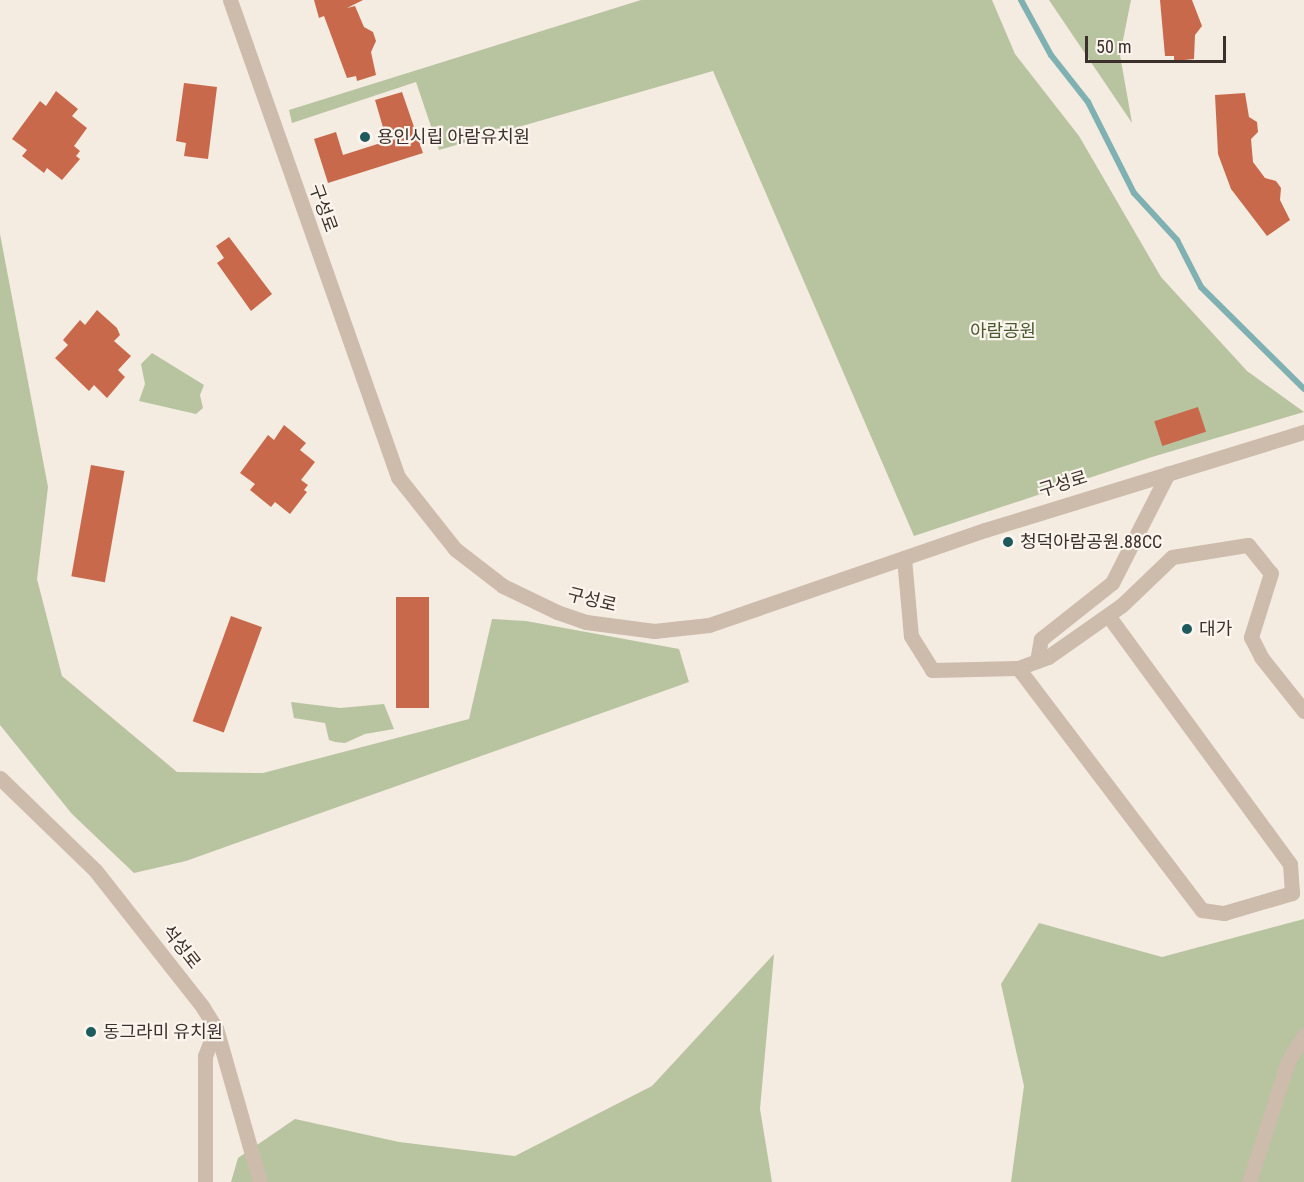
<!DOCTYPE html>
<html>
<head>
<meta charset="utf-8">
<style>
  body { margin:0 }
  #map { position:relative; width:1304px; height:1182px; overflow:hidden; background:#f4ebe1; font-family:"Roboto Condensed","Noto Sans KR",sans-serif }
  div>[style] { position:absolute }
  .green>* { inset:0; background:#b8c4a0 }
  .stream>* { height:6px; margin:-3px; padding:0 3px; transform-origin:3px; border-radius:3px; background:#7fb0b2 }
  .building>* { inset:0; background:#c8694b; transform-origin:0 0 }
  .minor>* { height:15px; margin:-7.5px; padding:0 7.5px; transform-origin:7.5px; border-radius:7.5px; background:#cdbbac }
  .tertiary>* { height:15px; margin:-7.5px; padding:0 7.5px; transform-origin:7.5px; border-radius:7.5px; background:#cdbbac }
  .dots>* { width:16px; height:16px; translate:-50% -50%; box-sizing:border-box; border:3px solid #fbf5ee; border-radius:50% }
  span { translate:-50% -50%; white-space:nowrap; text-align:center; line-height:1.15; -webkit-text-stroke:4.5px #fbf5ee; paint-order:stroke }
  .poi-label { font-size:18px; color:#3b302b }
  .left { translate:0 -50%; text-align:left }
  .street-label { font-size:18px; color:#3b302b }
  .park-label { font-size:18px; color:#4a5a2e }
  .scale { position:absolute; left:1085px; top:36px; width:141px; height:27px; box-sizing:border-box; border:3px solid #3b302b; border-top:0; padding-left:8px; font-size:18px; line-height:21px; white-space:nowrap; color:#3b302b; -webkit-text-stroke:4px #fbf5ee; paint-order:stroke }
</style>
</head>
<body>
<div id="map">
  <div class="green">
    <i style="clip-path:polygon(641px 0,992px 0,1015px 54px,1079px 136px,1161px 277px,1247px 371px,1304px 412px,1152px 457px,914px 536px,713px 71px,439px 150px,416px 82px,292px 123px,289px 110px)"></i>
    <i style="clip-path:polygon(1049px 0,1131px 0,1120px 55px,1132px 123px)"></i>
    <i style="clip-path:polygon(0 234px,48px 487px,37px 579px,62px 676px,177px 772px,263px 773px,469px 719px,492px 619px,526px 621px,679px 649px,689px 682px,186px 861px,134px 873px,72px 814px,0 725px)"></i>
    <i style="clip-path:polygon(152px 353px,204px 385px,200px 395px,203px 408px,196px 414px,139px 401px,145px 384px,141px 364px)"></i>
    <i style="clip-path:polygon(291px 702px,340px 708px,384px 704px,394px 729px,365px 734px,345px 743px,335px 742px,329px 740px,325px 723px,294px 718px)"></i>
    <i style="clip-path:polygon(1304px 919px,1304px 1182px,1011px 1182px,1024px 1086px,1001px 984px,1039px 923px,1162px 957px)"></i>
    <i style="clip-path:polygon(774px 954px,760px 1109px,772px 1182px,231px 1182px,238px 1158px,295px 1119px,399px 1142px,515px 1156px,652px 1086px)"></i>
  </div>
  <div class="stream">
    <i style="left:1021px;top:0;width:63px;rotate:61.4deg"></i>
    <i style="left:1051px;top:55px;width:60px;rotate:51.8deg"></i>
    <i style="left:1088px;top:102px;width:102px;rotate:63.2deg"></i>
    <i style="left:1134px;top:193px;width:64px;rotate:47.5deg"></i>
    <i style="left:1177px;top:240px;width:53px;rotate:62.9deg"></i>
    <i style="left:1201px;top:287px;width:145px;rotate:44.7deg"></i>
  </div>
  <div class="building">
    <i style="clip-path:polygon(314px 0,363px 0,347px 8px,355px 6px,364px 27px,373px 32px,376px 41px,371px 52px,376px 75px,357px 81px,356px 76px,347px 78px,324px 16px,319px 18px)"></i>
    <i style="clip-path:polygon(1160px 0,1192px 0,1202px 26px,1195px 35px,1194px 59px,1174px 61px,1174px 56px,1165px 56px)"></i>
    <i style="clip-path:polygon(184px 83px,217px 87px,208px 159px,184px 156px,186px 143px,176px 141px)"></i>
    <i style="clip-path:polygon(56px 91px,78px 109px,72px 116px,87px 128px,74px 146px,80px 151px,76px 156px,80px 159px,62px 180px,47px 168px,44px 173px,22px 156px,27px 150px,12px 139px,40px 101px,46px 106px)"></i>
    <i style="clip-path:polygon(402px 92px,423px 153px,328px 183px,314px 139px,336px 132px,343px 155px,387px 141px,375px 100px)"></i>
    <i style="clip-path:polygon(1245px 93px,1249px 117px,1257px 122px,1258px 132px,1251px 139px,1253px 162px,1265px 178px,1276px 181px,1281px 188px,1280px 200px,1290px 220px,1267px 236px,1231px 189px,1218px 154px,1215px 95px)"></i>
    <i style="clip-path:polygon(229px 237px,272px 294px,251px 311px,217px 263px,224px 258px,216px 246px)"></i>
    <i style="clip-path:polygon(97px 310px,117px 328px,120px 335px,114px 341px,131px 356px,118px 370px,125px 377px,107px 398px,94px 385px,89px 391px,55px 358px,68px 345px,63px 340px,80px 320px,85px 325px)"></i>
    <i style="left:1198px;top:407px;width:26px;height:46px;rotate:72deg"></i>
    <i style="clip-path:polygon(284px 425px,306px 443px,300px 450px,315px 462px,301px 480px,308px 485px,304px 490px,307px 492px,290px 514px,275px 502px,271px 507px,250px 490px,255px 484px,240px 473px,268px 435px,274px 440px)"></i>
    <i style="left:91px;top:465px;width:34px;height:113px;rotate:10deg"></i>
    <i style="left:396px;top:597px;width:33px;height:111px"></i>
    <i style="left:231px;top:616px;width:33px;height:112px;rotate:20deg"></i>
  </div>
  <div class="minor">
    <i style="left:904px;top:558px;width:78px;rotate:84.9deg"></i>
    <i style="left:911px;top:636px;width:40px;rotate:58deg"></i>
    <i style="left:932px;top:670px;width:86px;rotate:-1.3deg"></i>
    <i style="left:1018px;top:668px;width:32px;rotate:-20deg"></i>
    <i style="left:1048px;top:657px;width:90px;rotate:-35.1deg"></i>
    <i style="left:1122px;top:605px;width:69px;rotate:-43.8deg"></i>
    <i style="left:1172px;top:557px;width:77px;rotate:-9deg"></i>
    <i style="left:1248px;top:545px;width:36px;rotate:51deg"></i>
    <i style="left:1271px;top:573px;width:67px;rotate:107.4deg"></i>
    <i style="left:1251px;top:637px;width:22px;rotate:63deg"></i>
    <i style="left:1261px;top:657px;width:69px;rotate:51.5deg"></i>
    <i style="left:1037px;top:661px;width:22px;rotate:-80deg"></i>
    <i style="left:1041px;top:639px;width:90px;rotate:-38.3deg"></i>
    <i style="left:1112px;top:583px;width:123px;rotate:-63deg"></i>
    <i style="left:1018px;top:668px;width:304px;rotate:52.8deg"></i>
    <i style="left:1202px;top:910px;width:22px;rotate:8deg"></i>
    <i style="left:1224px;top:913px;width:71px;rotate:-16.4deg"></i>
    <i style="left:1292px;top:893px;width:29px;rotate:-94deg"></i>
    <i style="left:1290px;top:864px;width:308px;rotate:-126.2deg"></i>
    <i style="left:205px;top:1182px;width:126px;rotate:-90deg"></i>
    <i style="left:205px;top:1056px;width:30px;rotate:-69deg"></i>
    <i style="left:1249px;top:1182px;width:127px;rotate:-72.1deg"></i>
    <i style="left:1288px;top:1061px;width:31px;rotate:-58deg"></i>
  </div>
  <div class="tertiary">
    <i style="left:230px;top:0;width:506px;rotate:70.6deg"></i>
    <i style="left:398px;top:477px;width:92px;rotate:51.6deg"></i>
    <i style="left:455px;top:549px;width:61px;rotate:37.6deg"></i>
    <i style="left:503px;top:586px;width:60px;rotate:25.7deg"></i>
    <i style="left:557px;top:612px;width:31px;rotate:19deg"></i>
    <i style="left:586px;top:622px;width:69px;rotate:7.5deg"></i>
    <i style="left:654px;top:631px;width:55px;rotate:-6.2deg"></i>
    <i style="left:709px;top:625px;width:292px;rotate:-19deg"></i>
    <i style="left:985px;top:530px;width:334px;rotate:-17.1deg"></i>
    <i style="left:0;top:778px;width:132px;rotate:44.1deg"></i>
    <i style="left:95px;top:870px;width:173px;rotate:51.8deg"></i>
    <i style="left:202px;top:1006px;width:26px;rotate:58deg"></i>
    <i style="left:216px;top:1028px;width:160px;rotate:74.1deg"></i>
  </div>
  <div class="dots">
    <i style="left:365px;top:137px;background:#1f5a5e"></i>
    <i style="left:1008px;top:542px;background:#1f5a5e"></i>
    <i style="left:1187px;top:629px;background:#1f5a5e"></i>
    <i style="left:91px;top:1032px;background:#1f5a5e"></i>
  </div>
  <div class="poi-label">
    <span class="left" style="left:377px;top:137px">용인시립 아람유치원</span>
    <span class="left" style="left:1020px;top:542px">청덕아람공원.88CC</span>
    <span class="left" style="left:1199px;top:629px">대가</span>
    <span class="left" style="left:103px;top:1032px">동그라미 유치원</span>
  </div>
  <div class="street-label">
    <span style="left:323px;top:208px;rotate:70deg">구성로</span>
    <span style="left:1063px;top:484px;rotate:-17deg">구성로</span>
    <span style="left:592px;top:600px;rotate:14deg">구성로</span>
    <span style="left:181px;top:947px;rotate:52deg">석성로</span>
  </div>
  <div class="park-label">
    <span style="left:1003px;top:331px">아람공원</span>
  </div>
  <div class="scale">50 m</div>
</div>
</body>
</html>
